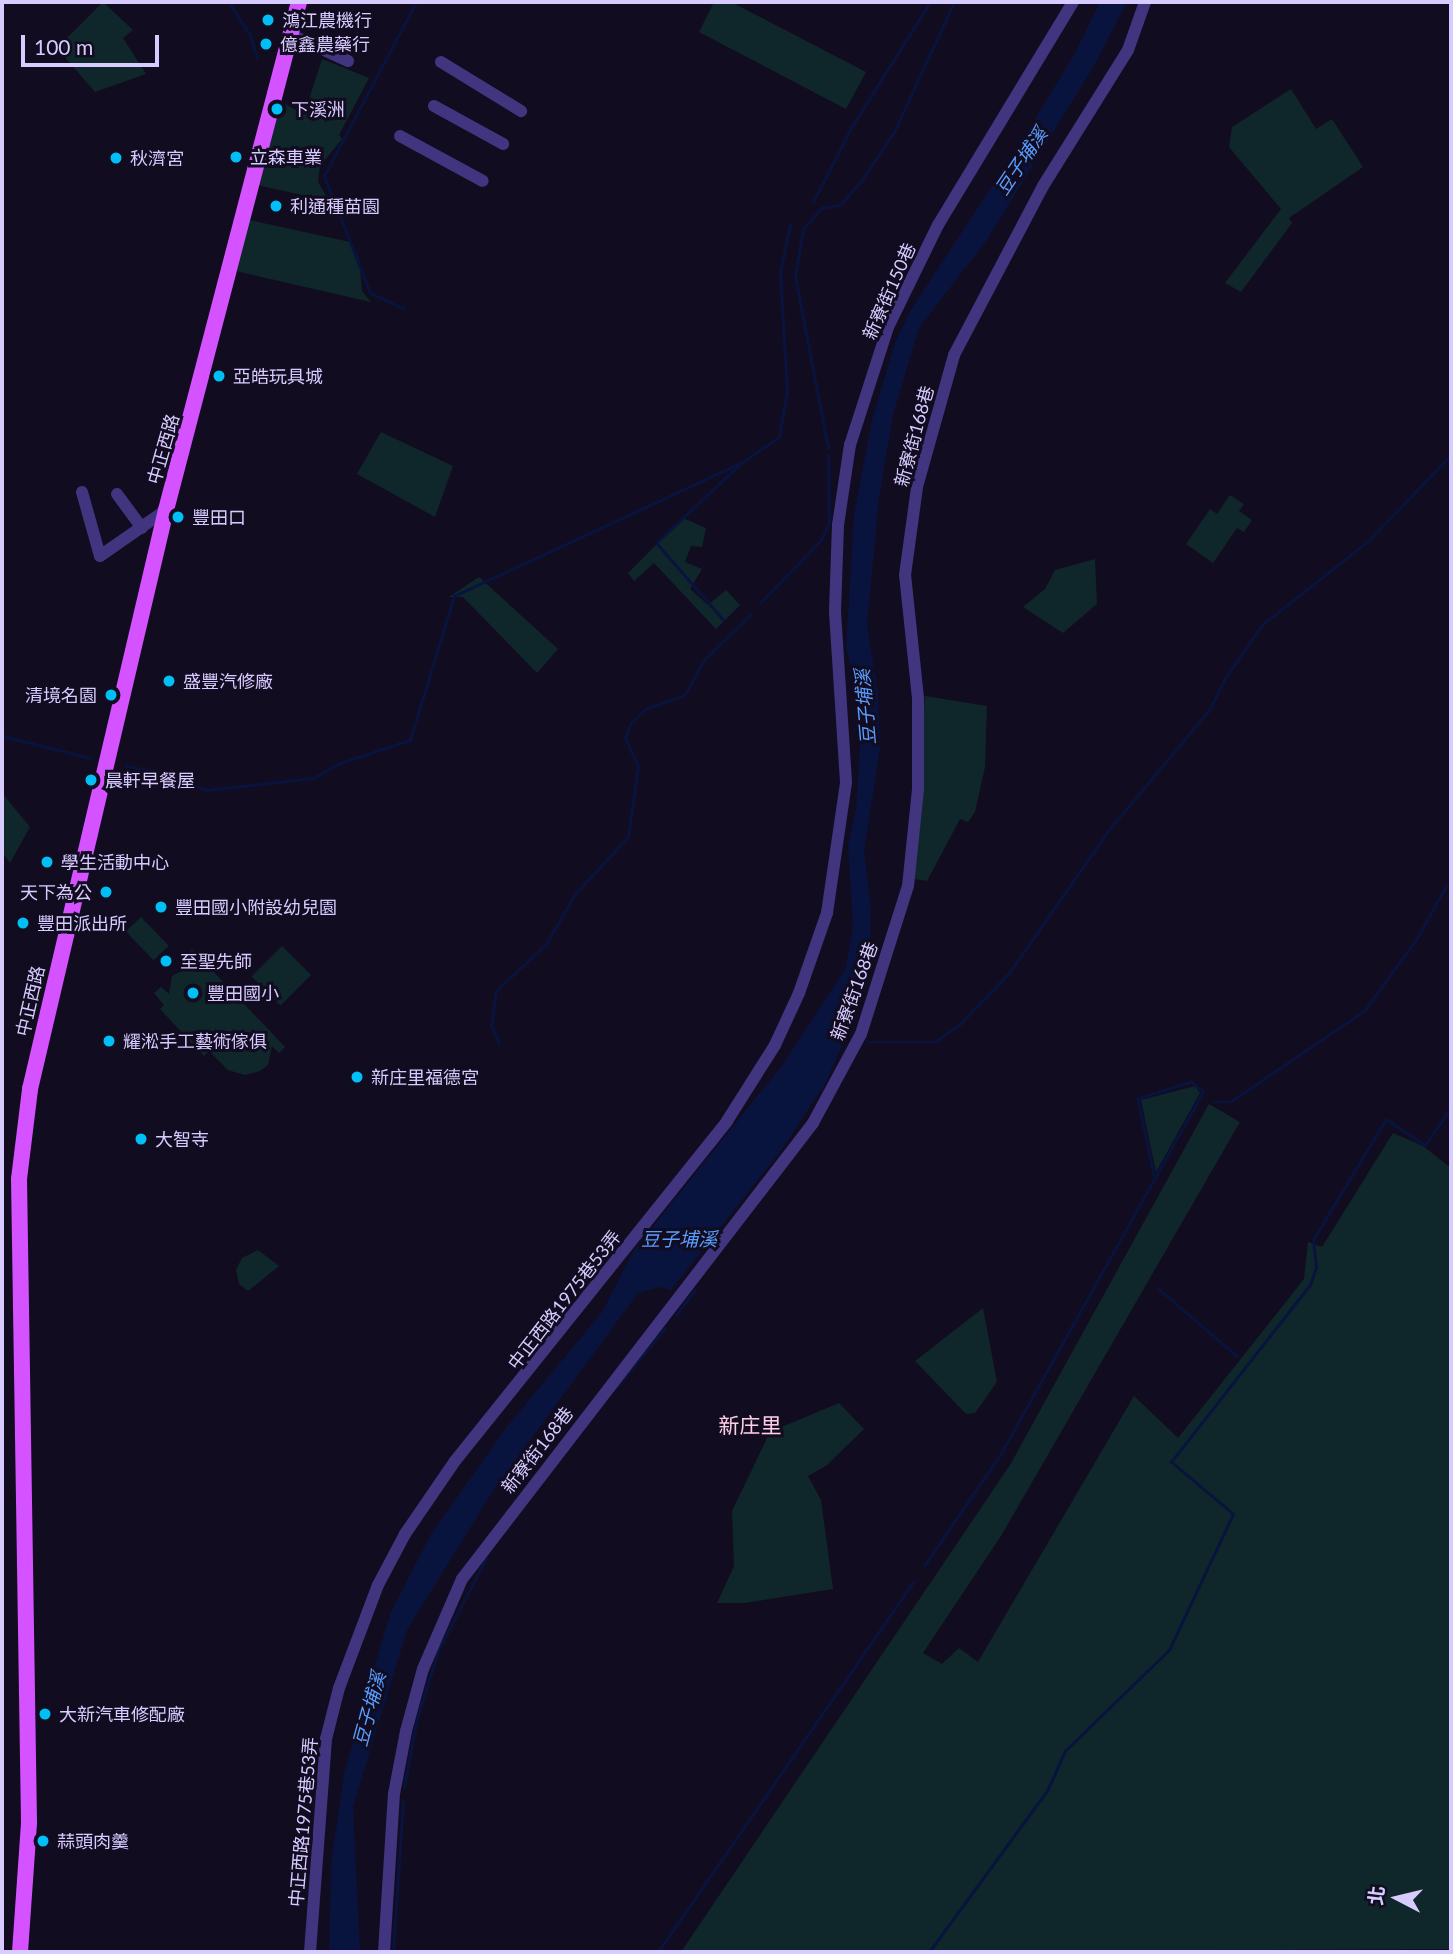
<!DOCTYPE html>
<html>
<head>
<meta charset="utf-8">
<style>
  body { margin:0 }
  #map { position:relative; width:1453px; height:1954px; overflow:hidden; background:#120c20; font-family:Lato,"Noto Sans TC",sans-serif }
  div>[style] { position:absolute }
  .green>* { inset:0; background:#0f272a; transform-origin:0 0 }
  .water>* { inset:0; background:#08143d }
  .stream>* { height:2.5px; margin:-1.25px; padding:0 1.25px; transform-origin:1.25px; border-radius:1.25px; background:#08143d }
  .minor>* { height:12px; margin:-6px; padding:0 6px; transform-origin:6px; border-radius:6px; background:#423580 }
  .major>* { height:16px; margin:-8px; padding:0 8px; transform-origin:8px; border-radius:8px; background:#d452ff }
  .dots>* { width:19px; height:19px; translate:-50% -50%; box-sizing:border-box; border:4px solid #120c20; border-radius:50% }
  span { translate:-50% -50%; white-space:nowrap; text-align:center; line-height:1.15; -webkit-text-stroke:6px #120c20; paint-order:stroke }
  .poi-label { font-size:18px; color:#d7cbff }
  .left { translate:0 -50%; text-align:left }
  .right { translate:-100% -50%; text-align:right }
  .street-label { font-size:18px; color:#d7cbff }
  .water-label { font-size:19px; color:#599dff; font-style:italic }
  .quarter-label { font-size:21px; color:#ffcde6 }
  .frame { position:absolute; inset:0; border:4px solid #d7cbff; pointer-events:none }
  .north { position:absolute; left:1362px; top:1863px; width:70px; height:70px; -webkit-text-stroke:5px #120c20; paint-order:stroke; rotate:277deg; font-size:19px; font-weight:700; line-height:28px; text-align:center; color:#d7cbff }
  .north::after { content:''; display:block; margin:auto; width:24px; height:32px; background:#d7cbff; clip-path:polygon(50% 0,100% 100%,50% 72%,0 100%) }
  .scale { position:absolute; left:21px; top:35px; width:138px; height:32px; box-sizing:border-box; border:4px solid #d7cbff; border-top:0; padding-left:9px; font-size:21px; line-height:24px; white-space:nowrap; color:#d7cbff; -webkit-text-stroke:5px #120c20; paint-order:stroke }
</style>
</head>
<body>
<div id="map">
  <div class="green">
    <i style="clip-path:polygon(103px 2px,133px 30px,123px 38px,146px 74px,95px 92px,57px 48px)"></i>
    <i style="clip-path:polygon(714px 2px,731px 2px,866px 72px,846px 109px,699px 32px)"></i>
    <i style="clip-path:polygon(322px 59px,369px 78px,339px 135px,342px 139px,320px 166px,318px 182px,329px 201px,257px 185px,279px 100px,304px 115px)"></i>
    <i style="clip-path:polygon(1291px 89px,1316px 129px,1332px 119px,1363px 167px,1289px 218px,1292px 223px,1241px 292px,1225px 283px,1281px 209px,1229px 147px,1232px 127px)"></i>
    <i style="clip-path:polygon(249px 220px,350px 242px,359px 258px,362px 291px,371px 302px,236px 271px)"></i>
    <i style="clip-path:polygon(381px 432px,453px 466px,435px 517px,357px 474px)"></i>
    <i style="clip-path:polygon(1230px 495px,1244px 504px,1239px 511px,1252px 520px,1244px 532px,1237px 528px,1213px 563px,1186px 544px,1210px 509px,1217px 514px)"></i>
    <i style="clip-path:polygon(683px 518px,706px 528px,702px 547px,691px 546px,685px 562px,702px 569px,690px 589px,708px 605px,726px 590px,740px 605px,716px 629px,654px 563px,634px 581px,628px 573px)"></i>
    <i style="clip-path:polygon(1095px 559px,1097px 604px,1063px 633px,1023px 607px,1045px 589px,1055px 570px)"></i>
    <i style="clip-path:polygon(479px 577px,558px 649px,537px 673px,463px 597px,449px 597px)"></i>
    <i style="clip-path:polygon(925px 696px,987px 706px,985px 767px,975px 812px,968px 822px,960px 819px,927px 881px,914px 879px)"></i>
    <i style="clip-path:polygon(2px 793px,30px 827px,10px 863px,2px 852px)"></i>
    <i style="left:141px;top:917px;width:40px;height:21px;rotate:46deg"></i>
    <i style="left:282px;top:946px;width:41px;height:43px;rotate:45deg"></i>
    <i style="clip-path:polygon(192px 949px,285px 1047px,279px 1053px,272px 1046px,268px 1065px,260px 1071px,245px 1075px,228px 1070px,186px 1028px,208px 1052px,204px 1056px,160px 1009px,164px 1005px,154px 993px,161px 987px,169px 994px,172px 976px,193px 965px,185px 956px)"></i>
    <i style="clip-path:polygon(1195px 1086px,1200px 1093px,1156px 1172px,1141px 1100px)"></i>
    <i style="clip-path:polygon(1209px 1104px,1240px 1122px,1001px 1536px,923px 1653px,942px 1664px,959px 1648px,978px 1662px,1134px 1396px,1178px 1438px,1304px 1279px,1308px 1242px,1322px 1247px,1393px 1133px,1423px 1146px,1451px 1168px,1451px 1949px,681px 1952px,1010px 1465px)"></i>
    <i style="clip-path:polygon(258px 1250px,279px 1266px,248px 1291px,239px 1284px,236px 1270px,242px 1258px)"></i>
    <i style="clip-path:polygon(983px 1308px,997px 1382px,975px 1413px,966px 1414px,915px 1361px)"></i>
    <i style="clip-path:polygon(839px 1403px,864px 1429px,827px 1465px,808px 1476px,821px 1500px,833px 1589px,745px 1603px,717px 1603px,734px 1566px,732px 1511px,770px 1432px)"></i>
  </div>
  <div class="water">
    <i style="clip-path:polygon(1100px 2px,1127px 2px,1095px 64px,987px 240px,919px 328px,893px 415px,879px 498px,867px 625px,878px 693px,880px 748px,864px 851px,871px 908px,869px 978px,859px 1008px,825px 1084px,783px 1148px,671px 1290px,661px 1287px,638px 1293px,493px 1491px,407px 1630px,353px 1807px,360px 1952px,329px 1952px,331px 1864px,344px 1774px,390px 1614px,431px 1534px,506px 1428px,602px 1312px,634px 1250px,783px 1064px,846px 968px,853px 925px,848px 846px,856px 809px,860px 746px,857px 691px,846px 648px,854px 515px,872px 420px,895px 343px,910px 311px,1020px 144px,1074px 55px)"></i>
  </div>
  <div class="stream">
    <i style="left:229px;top:2px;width:40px;rotate:57.1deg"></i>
    <i style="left:251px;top:36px;width:22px;rotate:74deg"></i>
    <i style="left:813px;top:202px;width:83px;rotate:-62.8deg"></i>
    <i style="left:851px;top:128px;width:149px;rotate:-57.9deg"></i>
    <i style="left:404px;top:309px;width:38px;rotate:-155deg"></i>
    <i style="left:370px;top:293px;width:126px;rotate:-111.5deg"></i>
    <i style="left:324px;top:176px;width:197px;rotate:-62.1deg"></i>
    <i style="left:828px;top:448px;width:175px;rotate:-100.9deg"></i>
    <i style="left:795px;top:276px;width:48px;rotate:-80.3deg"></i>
    <i style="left:803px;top:229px;width:28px;rotate:-49deg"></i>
    <i style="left:821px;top:208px;width:19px;rotate:-9deg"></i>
    <i style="left:840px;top:205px;width:37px;rotate:-49deg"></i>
    <i style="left:864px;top:177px;width:54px;rotate:-56.3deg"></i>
    <i style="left:894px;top:132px;width:143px;rotate:-65.2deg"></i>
    <i style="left:760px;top:603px;width:88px;rotate:-45.9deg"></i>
    <i style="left:821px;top:540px;width:19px;rotate:-65deg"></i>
    <i style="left:829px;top:523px;width:68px;rotate:-90.8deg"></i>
    <i style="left:723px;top:620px;width:102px;rotate:-131deg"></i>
    <i style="left:656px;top:543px;width:114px;rotate:-43.2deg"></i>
    <i style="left:2px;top:736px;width:92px;rotate:13.9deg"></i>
    <i style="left:126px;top:766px;width:36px;rotate:10deg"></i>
    <i style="left:161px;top:772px;width:49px;rotate:21.4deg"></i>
    <i style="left:207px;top:790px;width:107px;rotate:-6.5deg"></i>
    <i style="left:313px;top:778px;width:31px;rotate:-29deg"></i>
    <i style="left:340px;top:763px;width:74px;rotate:-18.2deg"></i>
    <i style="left:410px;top:740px;width:151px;rotate:-73deg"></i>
    <i style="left:454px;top:596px;width:316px;rotate:-24.9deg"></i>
    <i style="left:741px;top:463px;width:46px;rotate:-34.4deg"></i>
    <i style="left:779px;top:437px;width:47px;rotate:-80.1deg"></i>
    <i style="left:787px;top:391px;width:118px;rotate:-93.4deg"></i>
    <i style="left:780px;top:273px;width:49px;rotate:-78.2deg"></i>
    <i style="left:868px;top:1042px;width:67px"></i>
    <i style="left:935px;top:1042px;width:31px;rotate:-36deg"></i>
    <i style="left:960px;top:1024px;width:71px;rotate:-46.1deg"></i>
    <i style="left:1009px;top:973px;width:173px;rotate:-55.1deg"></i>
    <i style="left:1108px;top:831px;width:159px;rotate:-50.1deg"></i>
    <i style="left:1210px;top:709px;width:34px;rotate:-64deg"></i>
    <i style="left:1225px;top:678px;width:66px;rotate:-54.9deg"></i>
    <i style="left:1263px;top:624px;width:132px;rotate:-38.3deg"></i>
    <i style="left:1367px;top:542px;width:121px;rotate:-46deg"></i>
    <i style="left:499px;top:1043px;width:19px;rotate:-115deg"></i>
    <i style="left:491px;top:1026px;width:35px;rotate:-82deg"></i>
    <i style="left:496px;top:991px;width:69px;rotate:-43.2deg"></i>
    <i style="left:546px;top:944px;width:58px;rotate:-59.9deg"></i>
    <i style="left:575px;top:894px;width:78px;rotate:-47.1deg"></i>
    <i style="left:628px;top:837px;width:71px;rotate:-81.9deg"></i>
    <i style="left:638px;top:767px;width:32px;rotate:-114deg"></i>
    <i style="left:625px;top:738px;width:15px;rotate:-70deg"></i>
    <i style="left:630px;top:724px;width:21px;rotate:-45deg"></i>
    <i style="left:645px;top:709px;width:42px;rotate:-19.3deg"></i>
    <i style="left:685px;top:695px;width:38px;rotate:-62deg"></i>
    <i style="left:703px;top:661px;width:67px;rotate:-44.4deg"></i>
    <i style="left:1214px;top:1102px;width:16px"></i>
    <i style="left:1230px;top:1102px;width:162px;rotate:-34.2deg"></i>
    <i style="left:1364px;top:1011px;width:88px;rotate:-53.8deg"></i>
    <i style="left:1416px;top:940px;width:62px;rotate:-60.9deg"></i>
    <i style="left:1158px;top:1288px;width:104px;rotate:40.7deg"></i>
    <i style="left:676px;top:1315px;width:31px;rotate:-53deg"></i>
    <i style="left:616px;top:1388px;width:77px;rotate:-50.8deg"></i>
    <i style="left:924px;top:1566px;width:135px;rotate:-55.6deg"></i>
    <i style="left:1000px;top:1455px;width:416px;rotate:-60.8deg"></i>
    <i style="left:1203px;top:1092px;width:16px;rotate:-140deg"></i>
    <i style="left:1191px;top:1082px;width:56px;rotate:162.2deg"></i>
    <i style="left:1138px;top:1099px;width:78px;rotate:78.1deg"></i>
    <i style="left:404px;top:1787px;width:69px;rotate:-79.2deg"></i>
    <i style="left:417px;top:1719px;width:71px;rotate:-72.8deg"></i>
    <i style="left:438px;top:1651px;width:105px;rotate:-62.7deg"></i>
    <i style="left:393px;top:1952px;width:151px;rotate:-86.2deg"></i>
    <i style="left:658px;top:1952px;width:449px;rotate:-55.4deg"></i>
    <i style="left:929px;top:1952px;width:200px;rotate:-53.8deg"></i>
    <i style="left:1047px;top:1791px;width:44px;rotate:-65.8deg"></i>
    <i style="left:1065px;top:1751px;width:145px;rotate:-44.2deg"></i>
    <i style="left:1169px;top:1650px;width:150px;rotate:-64.8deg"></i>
    <i style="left:1233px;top:1514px;width:81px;rotate:-140deg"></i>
    <i style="left:1171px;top:1462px;width:225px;rotate:-51.9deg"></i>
    <i style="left:1310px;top:1285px;width:18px;rotate:-71deg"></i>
    <i style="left:1316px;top:1268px;width:28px;rotate:-96deg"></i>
    <i style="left:1313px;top:1240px;width:141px;rotate:-58.9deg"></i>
    <i style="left:1386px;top:1119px;width:47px;rotate:33.7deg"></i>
    <i style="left:1425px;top:1145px;width:45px;rotate:-54.9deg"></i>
  </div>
  <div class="minor">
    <i style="left:289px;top:34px;width:65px;rotate:24.6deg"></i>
    <i style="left:441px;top:62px;width:94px;rotate:31.5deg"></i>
    <i style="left:434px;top:106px;width:79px;rotate:28.8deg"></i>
    <i style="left:400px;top:136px;width:94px;rotate:28.5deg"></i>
    <i style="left:82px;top:492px;width:66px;rotate:74.3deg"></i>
    <i style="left:100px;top:556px;width:80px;rotate:-34.9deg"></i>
    <i style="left:117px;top:494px;width:42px;rotate:53.7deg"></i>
    <i style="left:310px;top:1952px;width:214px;rotate:-85.7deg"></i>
    <i style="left:326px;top:1739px;width:53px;rotate:-75.7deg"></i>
    <i style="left:339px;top:1688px;width:110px;rotate:-69.3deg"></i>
    <i style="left:378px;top:1585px;width:58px;rotate:-62.1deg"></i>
    <i style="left:405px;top:1534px;width:88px;rotate:-55.6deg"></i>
    <i style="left:455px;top:1461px;width:435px;rotate:-51.3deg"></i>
    <i style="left:727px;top:1121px;width:90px;rotate:-57.7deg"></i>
    <i style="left:775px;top:1045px;width:57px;rotate:-65.2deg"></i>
    <i style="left:799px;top:993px;width:85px;rotate:-70.7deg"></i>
    <i style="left:827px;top:913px;width:132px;rotate:-81.7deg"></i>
    <i style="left:846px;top:782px;width:171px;rotate:-93.7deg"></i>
    <i style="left:835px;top:611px;width:86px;rotate:-88deg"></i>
    <i style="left:838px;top:525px;width:81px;rotate:-81.5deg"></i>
    <i style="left:850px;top:445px;width:124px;rotate:-72.1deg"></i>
    <i style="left:888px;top:327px;width:114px;rotate:-63.9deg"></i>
    <i style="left:938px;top:225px;width:261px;rotate:-58.8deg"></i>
    <i style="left:384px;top:1952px;width:158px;rotate:-86.4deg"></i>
    <i style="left:394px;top:1794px;width:64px;rotate:-79.2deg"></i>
    <i style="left:406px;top:1731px;width:64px;rotate:-74.7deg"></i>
    <i style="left:423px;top:1669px;width:98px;rotate:-66.6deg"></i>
    <i style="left:462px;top:1579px;width:575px;rotate:-52.41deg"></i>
    <i style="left:813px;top:1123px;width:101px;rotate:-61.7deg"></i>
    <i style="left:861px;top:1034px;width:155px;rotate:-72.4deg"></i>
    <i style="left:908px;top:886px;width:98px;rotate:-84.1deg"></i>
    <i style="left:918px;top:789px;width:91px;rotate:-90deg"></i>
    <i style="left:918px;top:698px;width:124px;rotate:-96deg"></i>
    <i style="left:905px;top:575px;width:89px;rotate:-82.2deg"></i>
    <i style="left:917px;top:487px;width:137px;rotate:-74.3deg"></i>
    <i style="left:954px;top:355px;width:191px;rotate:-62.2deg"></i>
    <i style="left:1043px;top:186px;width:160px;rotate:-58deg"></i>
    <i style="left:1128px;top:50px;width:51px;rotate:-70.5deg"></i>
  </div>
  <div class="major">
    <i style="left:20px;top:1952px;width:130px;rotate:-86deg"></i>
    <i style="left:29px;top:1822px;width:643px;rotate:-90.89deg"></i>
    <i style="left:19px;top:1179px;width:91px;rotate:-83deg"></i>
    <i style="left:30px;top:1089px;width:595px;rotate:-76.78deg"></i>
    <i style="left:166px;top:510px;width:525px;rotate:-75.33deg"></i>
  </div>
  <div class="dots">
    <i style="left:268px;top:20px;background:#00bef6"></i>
    <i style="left:266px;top:44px;background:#00bef6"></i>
    <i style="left:277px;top:109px;background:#00bef6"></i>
    <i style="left:236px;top:157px;background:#00bef6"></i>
    <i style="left:116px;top:158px;background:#00bef6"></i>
    <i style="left:276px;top:206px;background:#00bef6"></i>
    <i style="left:219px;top:376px;background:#00bef6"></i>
    <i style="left:178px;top:517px;background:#00bef6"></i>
    <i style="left:169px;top:681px;background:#00bef6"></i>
    <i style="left:111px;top:695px;background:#00bef6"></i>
    <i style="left:91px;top:780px;background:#00bef6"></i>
    <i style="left:47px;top:862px;background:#00bef6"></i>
    <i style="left:106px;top:892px;background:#00bef6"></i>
    <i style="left:161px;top:907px;background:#00bef6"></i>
    <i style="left:23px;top:923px;background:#00bef6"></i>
    <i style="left:166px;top:961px;background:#00bef6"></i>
    <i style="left:193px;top:993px;background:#00bef6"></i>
    <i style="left:109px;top:1041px;background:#00bef6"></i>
    <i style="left:357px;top:1077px;background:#00bef6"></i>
    <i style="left:141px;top:1139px;background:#00bef6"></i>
    <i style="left:45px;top:1714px;background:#00bef6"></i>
    <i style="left:43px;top:1841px;background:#00bef6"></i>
  </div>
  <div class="poi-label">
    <span class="left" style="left:282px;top:20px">鴻江農機行</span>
    <span class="left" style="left:280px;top:44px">億鑫農藥行</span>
    <span class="left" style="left:291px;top:109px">下溪洲</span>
    <span class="left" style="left:250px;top:157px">立森車業</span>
    <span class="left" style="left:130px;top:158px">秋濟宮</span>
    <span class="left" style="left:290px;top:206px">利通種苗園</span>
    <span class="left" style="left:233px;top:376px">亞皓玩具城</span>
    <span class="left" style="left:192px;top:517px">豐田口</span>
    <span class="left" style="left:183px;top:681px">盛豐汽修廠</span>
    <span class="right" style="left:97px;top:695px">清境名園</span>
    <span class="left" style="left:105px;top:780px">晨軒早餐屋</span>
    <span class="left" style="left:61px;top:862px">學生活動中心</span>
    <span class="right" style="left:92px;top:892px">天下為公</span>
    <span class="left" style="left:175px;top:907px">豐田國小附設幼兒園</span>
    <span class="left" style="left:37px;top:923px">豐田派出所</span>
    <span class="left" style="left:180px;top:961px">至聖先師</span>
    <span class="left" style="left:207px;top:993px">豐田國小</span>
    <span class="left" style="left:123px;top:1041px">耀淞手工藝術傢俱</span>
    <span class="left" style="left:371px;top:1077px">新庄里福德宮</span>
    <span class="left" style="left:155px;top:1139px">大智寺</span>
    <span class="left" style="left:59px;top:1714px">大新汽車修配廠</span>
    <span class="left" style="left:57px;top:1841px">蒜頭肉羹</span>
  </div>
  <div class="street-label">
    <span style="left:889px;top:291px;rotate:-66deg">新寮街150巷</span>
    <span style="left:914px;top:436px;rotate:-75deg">新寮街168巷</span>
    <span style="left:163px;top:449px;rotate:-74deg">中正西路</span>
    <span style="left:854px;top:991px;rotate:-70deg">新寮街168巷</span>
    <span style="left:30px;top:1001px;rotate:-77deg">中正西路</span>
    <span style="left:564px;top:1300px;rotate:-52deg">中正西路1975巷53弄</span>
    <span style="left:537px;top:1450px;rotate:-52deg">新寮街168巷</span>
    <span style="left:303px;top:1822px;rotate:-85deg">中正西路1975巷53弄</span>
  </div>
  <div class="water-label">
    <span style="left:1021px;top:161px;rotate:-56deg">豆子埔溪</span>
    <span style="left:865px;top:707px;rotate:-95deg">豆子埔溪</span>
    <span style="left:679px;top:1239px">豆子埔溪</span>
    <span style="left:369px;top:1709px;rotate:-75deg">豆子埔溪</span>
  </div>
  <div class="quarter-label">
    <span style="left:750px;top:1425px">新庄里</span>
  </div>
  <div class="frame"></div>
  <div class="north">北</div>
  <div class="scale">100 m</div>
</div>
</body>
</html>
